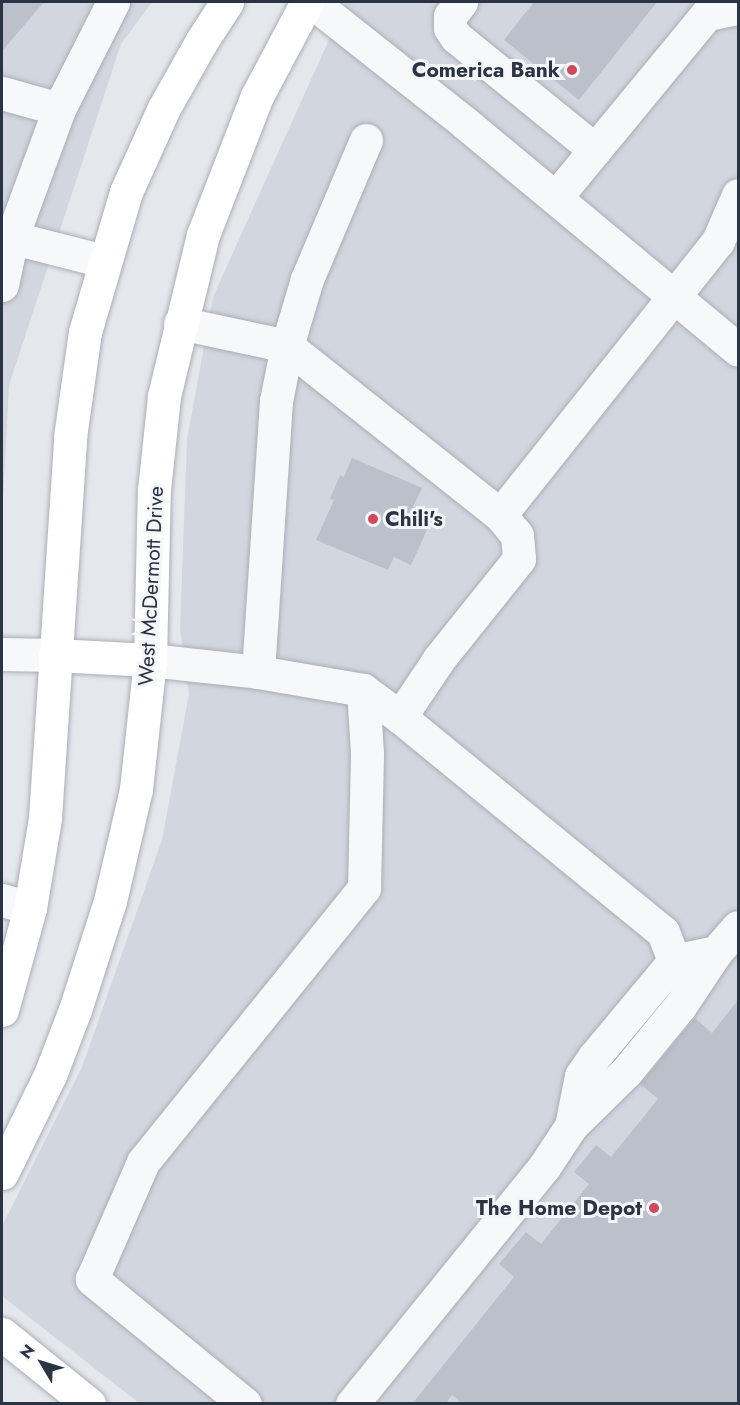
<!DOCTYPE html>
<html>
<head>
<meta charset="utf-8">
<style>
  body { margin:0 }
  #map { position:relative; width:740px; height:1405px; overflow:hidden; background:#e4e7ec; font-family:Jost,sans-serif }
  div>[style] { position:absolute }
  .built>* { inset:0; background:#d2d6de }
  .building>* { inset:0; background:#bbc0ca }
  .roads { filter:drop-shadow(0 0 2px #a9aeb7) drop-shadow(0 0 2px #a9aeb7) }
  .minor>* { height:33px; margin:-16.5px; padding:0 16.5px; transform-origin:16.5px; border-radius:16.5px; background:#f7f8fa }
  .major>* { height:33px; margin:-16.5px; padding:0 16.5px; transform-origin:16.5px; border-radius:16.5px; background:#fff }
  .dots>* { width:16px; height:16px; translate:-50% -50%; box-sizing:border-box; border:3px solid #f4f6f9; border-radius:50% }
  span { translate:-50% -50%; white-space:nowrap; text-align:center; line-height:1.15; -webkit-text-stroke:6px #f4f6f9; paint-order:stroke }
  .poi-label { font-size:21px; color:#2b3445; font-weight:700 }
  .right { translate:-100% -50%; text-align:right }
  .left { translate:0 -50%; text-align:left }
  .street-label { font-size:21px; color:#2b3445 }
  .frame { position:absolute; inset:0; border:3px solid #2b3445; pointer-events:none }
  .north { position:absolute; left:12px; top:1333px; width:60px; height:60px; -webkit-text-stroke:4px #f4f6f9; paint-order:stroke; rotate:308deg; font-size:16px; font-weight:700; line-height:24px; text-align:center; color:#2b3445 }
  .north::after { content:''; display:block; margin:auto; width:21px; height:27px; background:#2b3445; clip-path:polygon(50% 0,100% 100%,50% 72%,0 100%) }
</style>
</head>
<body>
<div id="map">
  <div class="built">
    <i style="clip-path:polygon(2px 2px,152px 2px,121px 44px,9px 385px,2px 519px)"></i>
    <i style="clip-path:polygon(346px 2px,738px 2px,738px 1403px,139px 1403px,2px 1296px,2px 1226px,82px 1067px,162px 840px,189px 694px,180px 629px,187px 440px,213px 297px)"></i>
  </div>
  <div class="building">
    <i style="clip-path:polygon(2px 2px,44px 2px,2px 51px)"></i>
    <i style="clip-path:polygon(534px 2px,657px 2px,579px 100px,504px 40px)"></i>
    <i style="clip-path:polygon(352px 458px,422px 488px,413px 507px,423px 512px,417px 526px,427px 530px,411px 565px,394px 557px,388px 570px,316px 540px,334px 500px,330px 499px,340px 475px,344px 477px)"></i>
    <i style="clip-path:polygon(738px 1000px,738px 1404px,462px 1404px,452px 1395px,445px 1404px,412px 1404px,514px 1277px,499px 1264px,526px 1232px,541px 1244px,589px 1184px,574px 1172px,596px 1145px,611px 1157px,658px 1099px,640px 1084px,695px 1018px,712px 1033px)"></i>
  </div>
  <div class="roads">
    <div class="minor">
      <i style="left:312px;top:2px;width:195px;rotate:38.3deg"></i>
      <i style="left:465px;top:123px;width:355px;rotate:39.7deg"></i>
      <i style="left:461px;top:2px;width:18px;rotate:128deg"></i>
      <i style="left:450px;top:16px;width:12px;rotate:90deg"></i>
      <i style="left:450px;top:28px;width:11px;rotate:56deg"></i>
      <i style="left:456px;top:37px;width:179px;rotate:39.1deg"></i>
      <i style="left:2px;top:93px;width:59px;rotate:15.7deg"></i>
      <i style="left:59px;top:109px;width:120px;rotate:-63.2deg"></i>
      <i style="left:556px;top:197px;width:237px;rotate:-50.5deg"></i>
      <i style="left:707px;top:14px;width:32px;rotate:-11deg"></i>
      <i style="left:2px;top:235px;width:105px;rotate:14.3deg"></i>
      <i style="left:2px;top:285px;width:49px;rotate:-78.2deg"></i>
      <i style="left:12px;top:237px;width:136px;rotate:-69.8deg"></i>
      <i style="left:180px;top:323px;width:109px;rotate:12.1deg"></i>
      <i style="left:287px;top:346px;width:272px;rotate:38.4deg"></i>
      <i style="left:500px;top:515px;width:26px;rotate:50deg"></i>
      <i style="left:517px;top:535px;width:24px;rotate:85deg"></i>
      <i style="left:519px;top:559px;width:128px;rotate:128.7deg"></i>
      <i style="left:439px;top:659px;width:70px;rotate:123.9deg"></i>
      <i style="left:500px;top:515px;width:350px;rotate:-51.5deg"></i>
      <i style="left:718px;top:241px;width:50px;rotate:-66.5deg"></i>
      <i style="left:2px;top:654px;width:53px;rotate:1.1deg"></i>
      <i style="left:150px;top:660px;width:109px;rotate:6.3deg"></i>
      <i style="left:258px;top:672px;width:107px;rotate:9.7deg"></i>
      <i style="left:363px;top:690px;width:46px;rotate:36.1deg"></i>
      <i style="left:400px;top:717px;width:340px;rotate:39.3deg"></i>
      <i style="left:663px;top:932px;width:31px;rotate:69deg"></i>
      <i style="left:258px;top:672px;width:272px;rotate:-86.2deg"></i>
      <i style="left:276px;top:401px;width:56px;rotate:-78.7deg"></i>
      <i style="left:287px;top:346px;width:70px;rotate:-73.4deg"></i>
      <i style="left:307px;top:279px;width:151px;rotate:-67deg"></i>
      <i style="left:2px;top:900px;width:29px;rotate:16deg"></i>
      <i style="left:571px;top:1126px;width:77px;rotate:-44.5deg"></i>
      <i style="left:626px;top:1072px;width:85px;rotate:-50.7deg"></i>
      <i style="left:680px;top:1006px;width:65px;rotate:-56.3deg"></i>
      <i style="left:245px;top:1404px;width:198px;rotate:-140.8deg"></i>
      <i style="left:92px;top:1279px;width:128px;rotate:-66.4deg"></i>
      <i style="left:143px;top:1162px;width:352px;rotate:-51.1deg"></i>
      <i style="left:364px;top:888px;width:135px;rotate:-88.7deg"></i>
      <i style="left:367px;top:753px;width:63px;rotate:-93.6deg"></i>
      <i style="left:352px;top:1404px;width:305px;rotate:-51deg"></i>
      <i style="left:544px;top:1167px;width:49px;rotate:-56.6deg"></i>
      <i style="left:571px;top:1126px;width:51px;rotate:-78.7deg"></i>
      <i style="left:581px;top:1076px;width:23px;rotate:-56deg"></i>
      <i style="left:594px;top:1057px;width:125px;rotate:-50.2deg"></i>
      <i style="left:674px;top:961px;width:43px;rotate:-12.1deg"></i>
      <i style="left:716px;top:952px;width:33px;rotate:-49deg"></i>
    </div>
    <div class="major">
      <i style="left:55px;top:655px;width:95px;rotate:3deg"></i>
      <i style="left:2px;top:1010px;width:106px;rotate:-74.6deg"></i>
      <i style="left:30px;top:908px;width:91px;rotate:-80.5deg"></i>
      <i style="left:45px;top:818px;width:382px;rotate:-86.2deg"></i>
      <i style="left:70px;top:437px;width:106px;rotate:-81.9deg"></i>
      <i style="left:85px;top:332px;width:146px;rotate:-73.7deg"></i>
      <i style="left:126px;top:192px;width:92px;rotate:-65.7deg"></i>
      <i style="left:164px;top:108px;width:76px;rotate:-60.7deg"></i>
      <i style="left:201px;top:42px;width:48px;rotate:-57deg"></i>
      <i style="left:2px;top:1173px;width:109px;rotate:-63.9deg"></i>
      <i style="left:50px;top:1075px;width:70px;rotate:-69deg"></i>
      <i style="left:75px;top:1010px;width:114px;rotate:-72.2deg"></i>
      <i style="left:110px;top:901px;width:115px;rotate:-76.9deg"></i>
      <i style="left:136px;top:789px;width:130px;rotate:-83.8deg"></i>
      <i style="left:150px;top:660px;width:170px;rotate:-88.7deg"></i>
      <i style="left:154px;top:490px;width:95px;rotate:-83.9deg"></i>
      <i style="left:164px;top:396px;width:166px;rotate:-76.4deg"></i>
      <i style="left:203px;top:235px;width:149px;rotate:-68.8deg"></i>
      <i style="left:257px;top:96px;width:106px;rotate:-62deg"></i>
      <i style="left:2px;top:1334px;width:112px;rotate:38.8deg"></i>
    </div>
  </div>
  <div class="dots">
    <i style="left:572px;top:70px;background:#d1495b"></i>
    <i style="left:373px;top:519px;background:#d1495b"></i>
    <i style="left:654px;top:1208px;background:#d1495b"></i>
  </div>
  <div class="poi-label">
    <span class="right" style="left:560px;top:70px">Comerica Bank</span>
    <span class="left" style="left:385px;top:519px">Chili's</span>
    <span class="right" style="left:642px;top:1208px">The Home Depot</span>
  </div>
  <div class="street-label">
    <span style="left:151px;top:586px;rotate:-87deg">West McDermott Drive</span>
  </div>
  <div class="frame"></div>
  <div class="north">N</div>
</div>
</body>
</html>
